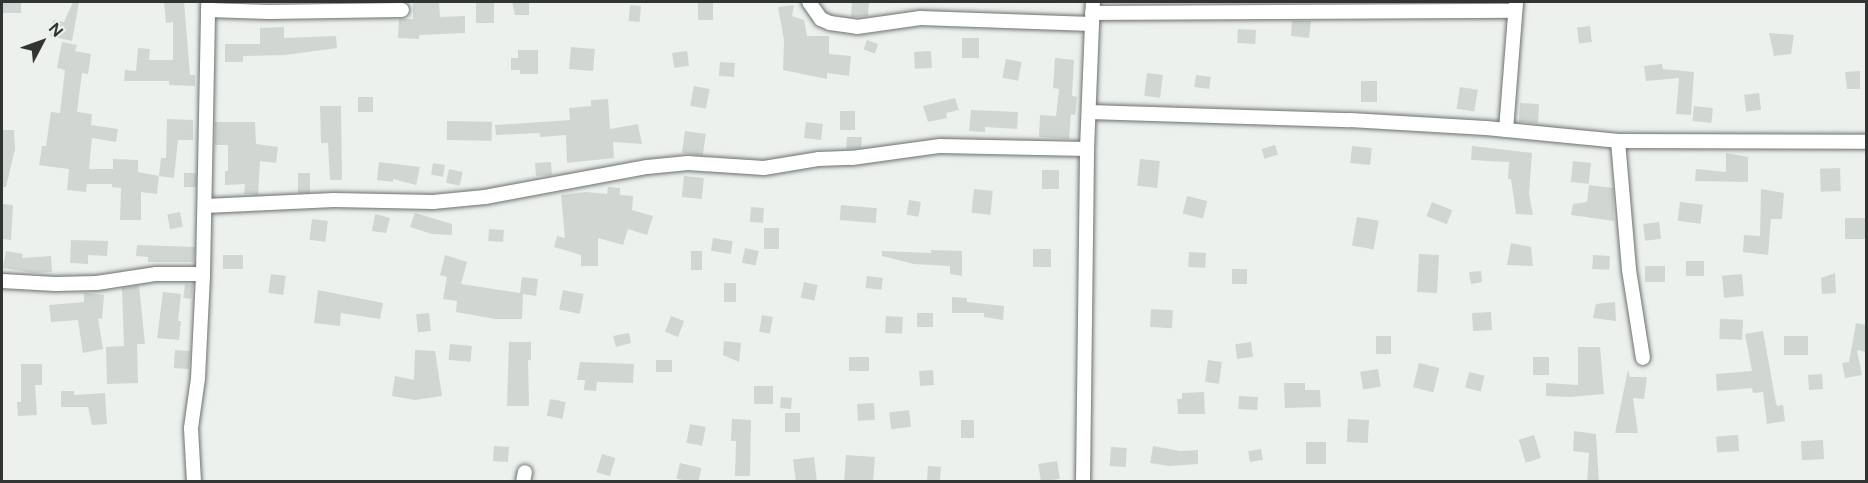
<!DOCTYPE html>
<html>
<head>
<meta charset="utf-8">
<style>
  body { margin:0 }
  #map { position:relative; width:1868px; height:483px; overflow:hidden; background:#ecf1ed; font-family:Figtree,sans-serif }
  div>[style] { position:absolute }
  .building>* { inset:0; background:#d0d6d1; transform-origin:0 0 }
  .roads { filter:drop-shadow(0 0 2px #6d716e) drop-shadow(0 0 2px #6d716e) }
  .street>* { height:14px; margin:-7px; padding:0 7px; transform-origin:7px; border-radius:7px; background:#fff }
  span { translate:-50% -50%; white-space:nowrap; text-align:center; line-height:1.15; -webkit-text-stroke:4.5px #ecf1ed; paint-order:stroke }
  .frame { position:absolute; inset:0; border:3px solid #323433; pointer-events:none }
  .north { position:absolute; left:12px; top:12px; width:60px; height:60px; -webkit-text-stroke:4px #ecf1ed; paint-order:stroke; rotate:49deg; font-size:16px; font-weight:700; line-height:24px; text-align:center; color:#323433 }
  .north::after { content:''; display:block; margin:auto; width:21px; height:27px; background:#323433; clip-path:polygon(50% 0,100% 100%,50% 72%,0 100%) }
</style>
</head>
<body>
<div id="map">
  <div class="building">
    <i style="left:2px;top:2px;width:19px;height:11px"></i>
    <i style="clip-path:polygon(73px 2px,79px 2px,72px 41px,50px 36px,53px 20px,64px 22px)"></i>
    <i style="clip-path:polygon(164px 2px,184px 2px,190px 75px,195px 75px,195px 86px,169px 85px,169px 81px,124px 81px,125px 70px,136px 71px,138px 48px,150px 49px,149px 60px,173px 60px,173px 22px,166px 23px)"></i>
    <i style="clip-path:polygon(413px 2px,439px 2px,440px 17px,465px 16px,465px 33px,419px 35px,419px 39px,398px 38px,399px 19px,413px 19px)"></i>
    <i style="clip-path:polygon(512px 2px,529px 2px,529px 15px,515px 15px)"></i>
    <i style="left:698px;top:2px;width:15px;height:18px"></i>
    <i style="clip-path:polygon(852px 2px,869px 2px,868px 16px,851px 17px)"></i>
    <i style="left:476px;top:3px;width:18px;height:20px"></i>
    <i style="left:630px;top:5px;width:11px;height:16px;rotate:5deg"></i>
    <i style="clip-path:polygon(794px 5px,792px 16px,804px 20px,807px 36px,829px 36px,829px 54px,851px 56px,849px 76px,827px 73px,827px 79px,783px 70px,784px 40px,778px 7px)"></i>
    <i style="clip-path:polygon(1292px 21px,1311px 21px,1309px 38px,1291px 36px)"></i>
    <i style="left:1590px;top:26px;width:16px;height:13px;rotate:83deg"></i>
    <i style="clip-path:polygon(284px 27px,284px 38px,336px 36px,337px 48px,285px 55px,243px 56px,243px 62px,225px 62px,225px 44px,260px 44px,260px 28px)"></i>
    <i style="left:1238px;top:29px;width:18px;height:14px;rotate:3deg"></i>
    <i style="clip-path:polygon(1769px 33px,1794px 35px,1791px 54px,1774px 56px)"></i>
    <i style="left:962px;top:38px;width:17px;height:20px"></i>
    <i style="left:867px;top:40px;width:12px;height:10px;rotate:20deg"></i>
    <i style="clip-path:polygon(62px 42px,77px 45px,75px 51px,91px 54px,88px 74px,82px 73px,77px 112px,92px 114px,91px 125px,118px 129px,116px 142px,92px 138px,89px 169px,113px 169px,113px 159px,138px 160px,138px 172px,159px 176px,157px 194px,141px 192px,141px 220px,120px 220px,121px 188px,112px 187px,112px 184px,87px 184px,86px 192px,67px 190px,69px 169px,39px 165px,42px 146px,46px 146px,51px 112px,60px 113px,65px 70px,57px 68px)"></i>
    <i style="left:571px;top:47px;width:24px;height:22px;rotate:5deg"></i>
    <i style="clip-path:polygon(518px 50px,538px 50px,538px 74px,520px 74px,520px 70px,511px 70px,511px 58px,518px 58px)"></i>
    <i style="left:687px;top:51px;width:15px;height:15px;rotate:82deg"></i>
    <i style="left:931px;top:51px;width:17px;height:17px;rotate:87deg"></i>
    <i style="clip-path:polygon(1055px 58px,1074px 60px,1072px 96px,1077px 97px,1075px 115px,1071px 114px,1069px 139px,1039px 137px,1040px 115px,1056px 116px,1059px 89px,1053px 88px)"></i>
    <i style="left:1006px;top:59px;width:16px;height:19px;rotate:11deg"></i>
    <i style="left:720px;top:62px;width:15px;height:14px;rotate:4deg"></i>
    <i style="clip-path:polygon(1662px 64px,1663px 69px,1694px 72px,1691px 115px,1676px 114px,1679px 78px,1646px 81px,1644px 66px)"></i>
    <i style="clip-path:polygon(1860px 71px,1860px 89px,1847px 89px,1845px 72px)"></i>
    <i style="left:1147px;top:73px;width:16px;height:23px;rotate:7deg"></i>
    <i style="left:1196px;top:75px;width:15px;height:12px;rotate:8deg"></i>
    <i style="left:1361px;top:81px;width:16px;height:21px"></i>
    <i style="left:694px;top:86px;width:16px;height:20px;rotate:11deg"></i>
    <i style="left:1460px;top:87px;width:18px;height:22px;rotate:9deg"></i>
    <i style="left:1759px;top:93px;width:17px;height:15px;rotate:83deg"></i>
    <i style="left:358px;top:97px;width:15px;height:15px"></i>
    <i style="clip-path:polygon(955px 98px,959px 110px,946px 113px,947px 118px,928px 122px,923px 106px)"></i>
    <i style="clip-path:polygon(608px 99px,610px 129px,638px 124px,642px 144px,613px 142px,614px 158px,567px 163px,566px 135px,540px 137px,540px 133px,496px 135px,495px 125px,570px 120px,569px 108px,591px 106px,591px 100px)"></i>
    <i style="left:1520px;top:103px;width:19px;height:19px;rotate:3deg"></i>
    <i style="clip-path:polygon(320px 106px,341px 106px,342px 180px,330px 180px,328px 143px,321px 143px)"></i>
    <i style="left:1694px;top:106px;width:19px;height:15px;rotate:6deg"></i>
    <i style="clip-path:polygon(971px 110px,1018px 112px,1017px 129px,985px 127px,985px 132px,969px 131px)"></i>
    <i style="left:840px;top:111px;width:15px;height:19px"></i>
    <i style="clip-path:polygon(167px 119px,193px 120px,193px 140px,178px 140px,174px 178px,159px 176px,161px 158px,166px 158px)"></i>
    <i style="left:447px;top:121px;width:45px;height:19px;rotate:1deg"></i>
    <i style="clip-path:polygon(215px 122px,255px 122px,256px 144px,278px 147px,276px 163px,260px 161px,258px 195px,244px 194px,245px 184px,225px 185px,225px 171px,228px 171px,228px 145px,215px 145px)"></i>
    <i style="left:806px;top:122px;width:17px;height:16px;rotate:7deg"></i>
    <i style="clip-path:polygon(2px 130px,14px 130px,15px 149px,6px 187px,2px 187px)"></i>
    <i style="left:685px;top:131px;width:21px;height:22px;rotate:8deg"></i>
    <i style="clip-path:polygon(847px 137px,862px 137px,861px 148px,846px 149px)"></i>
    <i style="left:1275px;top:145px;width:10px;height:14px;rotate:73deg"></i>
    <i style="left:1352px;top:146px;width:20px;height:17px;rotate:6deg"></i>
    <i style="clip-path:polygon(1472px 146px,1532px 153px,1529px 194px,1533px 215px,1516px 214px,1511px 179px,1508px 179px,1509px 162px,1471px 160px)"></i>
    <i style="clip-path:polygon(1726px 153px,1748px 157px,1748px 182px,1695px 181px,1696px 169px,1726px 172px)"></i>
    <i style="left:1140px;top:159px;width:20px;height:27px;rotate:6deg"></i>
    <i style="left:1573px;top:161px;width:18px;height:21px;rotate:6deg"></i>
    <i style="clip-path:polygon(379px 162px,420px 167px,416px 185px,393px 179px,393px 182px,377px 180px)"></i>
    <i style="left:551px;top:162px;width:13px;height:16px;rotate:86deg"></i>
    <i style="left:433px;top:163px;width:12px;height:12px;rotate:9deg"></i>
    <i style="left:1840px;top:168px;width:23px;height:20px;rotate:88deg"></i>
    <i style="left:449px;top:169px;width:14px;height:14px;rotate:12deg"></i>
    <i style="left:1042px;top:170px;width:17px;height:19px"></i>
    <i style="left:184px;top:173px;width:12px;height:14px"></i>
    <i style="left:298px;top:173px;width:12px;height:20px"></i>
    <i style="left:684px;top:176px;width:20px;height:21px;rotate:6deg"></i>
    <i style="clip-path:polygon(1589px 185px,1613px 188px,1614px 221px,1571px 215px,1573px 204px,1587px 202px)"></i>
    <i style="clip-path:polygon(608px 187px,620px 188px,620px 195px,633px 196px,632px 210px,653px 216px,647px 235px,628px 229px,623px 245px,598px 238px,598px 266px,581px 266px,581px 255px,554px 247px,557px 236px,565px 238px,561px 195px,586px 192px,607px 194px)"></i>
    <i style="left:974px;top:189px;width:19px;height:24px;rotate:6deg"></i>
    <i style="clip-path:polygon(1761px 189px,1784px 193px,1782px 219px,1771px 219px,1768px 255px,1743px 252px,1744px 235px,1760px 236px)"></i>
    <i style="left:1187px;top:196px;width:21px;height:18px;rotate:14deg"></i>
    <i style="left:909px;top:200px;width:12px;height:15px;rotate:9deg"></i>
    <i style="left:1432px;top:202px;width:22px;height:15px;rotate:22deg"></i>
    <i style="left:1680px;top:202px;width:23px;height:19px;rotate:7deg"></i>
    <i style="clip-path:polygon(2px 204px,13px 205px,11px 240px,2px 239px)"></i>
    <i style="left:841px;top:205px;width:36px;height:15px;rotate:5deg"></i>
    <i style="left:751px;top:207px;width:13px;height:15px;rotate:4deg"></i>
    <i style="left:180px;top:212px;width:15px;height:13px;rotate:79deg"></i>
    <i style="clip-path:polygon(415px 213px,452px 224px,452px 235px,432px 234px,410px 227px)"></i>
    <i style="clip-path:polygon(375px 214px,390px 218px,386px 233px,372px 231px)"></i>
    <i style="left:1357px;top:217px;width:22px;height:29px;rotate:10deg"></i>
    <i style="left:1866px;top:218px;width:21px;height:21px;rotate:90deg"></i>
    <i style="left:312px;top:219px;width:16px;height:21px;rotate:7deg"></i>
    <i style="left:1659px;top:222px;width:17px;height:16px;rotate:83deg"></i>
    <i style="left:764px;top:228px;width:15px;height:21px"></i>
    <i style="left:489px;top:229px;width:15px;height:12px;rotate:4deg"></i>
    <i style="left:713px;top:238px;width:20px;height:13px;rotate:9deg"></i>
    <i style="clip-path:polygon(71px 240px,108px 241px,107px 256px,88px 255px,88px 264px,70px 263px)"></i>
    <i style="clip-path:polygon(1511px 243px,1531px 247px,1533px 266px,1507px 265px)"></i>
    <i style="clip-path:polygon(137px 245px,195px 247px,194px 262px,148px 262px,148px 257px,136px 256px)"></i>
    <i style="left:745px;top:248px;width:14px;height:15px;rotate:12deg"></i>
    <i style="left:1033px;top:249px;width:18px;height:18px"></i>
    <i style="clip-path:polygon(931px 250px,962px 251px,962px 276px,950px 274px,950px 266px,914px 264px,882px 256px,882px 251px,931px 253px)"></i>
    <i style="clip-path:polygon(6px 251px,23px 254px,22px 258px,51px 256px,52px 272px,34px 273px,3px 268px)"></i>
    <i style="left:702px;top:251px;width:19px;height:11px;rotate:90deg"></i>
    <i style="left:1189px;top:252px;width:17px;height:15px;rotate:3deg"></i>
    <i style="left:1419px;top:254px;width:20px;height:38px;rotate:3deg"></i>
    <i style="left:223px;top:255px;width:20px;height:14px"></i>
    <i style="clip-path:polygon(445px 255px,467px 262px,461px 284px,520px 293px,522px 277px,538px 279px,536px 296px,523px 294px,522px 319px,495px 319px,456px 312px,457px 301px,443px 299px,447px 277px,440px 275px)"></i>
    <i style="left:1593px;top:255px;width:17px;height:14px;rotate:3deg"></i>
    <i style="left:1704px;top:261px;width:15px;height:18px;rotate:90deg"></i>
    <i style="left:1665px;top:266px;width:16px;height:20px;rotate:90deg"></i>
    <i style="left:1232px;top:269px;width:15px;height:15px"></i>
    <i style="clip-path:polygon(1481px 271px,1482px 282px,1471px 284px,1469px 272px)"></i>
    <i style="clip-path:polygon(1835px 273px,1836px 293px,1822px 294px,1821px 278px)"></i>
    <i style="left:271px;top:274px;width:15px;height:19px;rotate:8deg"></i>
    <i style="left:1742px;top:274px;width:22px;height:20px;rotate:85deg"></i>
    <i style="left:867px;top:276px;width:16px;height:12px;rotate:7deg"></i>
    <i style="left:804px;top:282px;width:14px;height:16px;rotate:12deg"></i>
    <i style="left:724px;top:283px;width:12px;height:19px"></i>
    <i style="left:185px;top:284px;width:8px;height:14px;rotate:7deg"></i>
    <i style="clip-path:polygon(139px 286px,145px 344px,137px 344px,138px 383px,107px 384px,106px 347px,124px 346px,122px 288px)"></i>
    <i style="clip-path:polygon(318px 290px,383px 303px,380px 319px,341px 313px,340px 326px,314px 323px)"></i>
    <i style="left:563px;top:290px;width:21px;height:20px;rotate:11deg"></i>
    <i style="clip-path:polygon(163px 292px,181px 294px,178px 321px,181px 321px,179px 340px,157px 338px)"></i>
    <i style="clip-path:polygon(84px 293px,104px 295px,102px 319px,98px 318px,103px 349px,83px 353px,78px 320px,51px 322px,49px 305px,84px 302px)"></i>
    <i style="clip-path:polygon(952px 297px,967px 298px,967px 302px,1004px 306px,1003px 320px,984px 317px,984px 313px,952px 313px)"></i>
    <i style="clip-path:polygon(1615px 302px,1616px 321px,1593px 318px,1596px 304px)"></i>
    <i style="left:1151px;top:309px;width:22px;height:18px;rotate:3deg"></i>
    <i style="left:1491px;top:312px;width:18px;height:19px;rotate:87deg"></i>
    <i style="left:429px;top:313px;width:18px;height:13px;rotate:84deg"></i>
    <i style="left:917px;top:313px;width:16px;height:14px"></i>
    <i style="left:762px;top:315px;width:11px;height:17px;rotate:10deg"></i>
    <i style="left:671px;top:316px;width:14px;height:17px;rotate:21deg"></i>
    <i style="left:886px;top:316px;width:17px;height:17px;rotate:3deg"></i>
    <i style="left:1720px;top:319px;width:23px;height:20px;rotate:2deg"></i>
    <i style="clip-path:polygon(1856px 323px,1866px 325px,1866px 352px,1857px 350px,1862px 375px,1845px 378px,1842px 363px,1849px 362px)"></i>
    <i style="clip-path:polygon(1763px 331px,1776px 403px,1777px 406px,1783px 405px,1785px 421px,1767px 424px,1763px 392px,1753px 393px,1752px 388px,1717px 391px,1716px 374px,1752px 371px,1745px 334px)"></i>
    <i style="clip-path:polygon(629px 333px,631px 343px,616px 347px,613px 336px)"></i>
    <i style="left:1376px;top:336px;width:15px;height:18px"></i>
    <i style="left:1784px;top:336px;width:24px;height:19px"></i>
    <i style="clip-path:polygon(724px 341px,741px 343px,739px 362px,723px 355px)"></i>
    <i style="clip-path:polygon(509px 342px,531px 342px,531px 360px,528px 360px,529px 406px,507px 406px)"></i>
    <i style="left:1251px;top:342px;width:15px;height:16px;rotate:82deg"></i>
    <i style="left:450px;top:344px;width:22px;height:16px;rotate:5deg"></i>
    <i style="clip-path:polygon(1578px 347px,1600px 347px,1604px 394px,1570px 397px,1546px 396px,1546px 383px,1578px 385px)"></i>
    <i style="left:175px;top:350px;width:15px;height:18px;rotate:4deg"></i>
    <i style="clip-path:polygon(415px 350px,435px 351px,442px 396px,415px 400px,392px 396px,395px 376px,414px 380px)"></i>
    <i style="left:869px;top:357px;width:14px;height:20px;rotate:90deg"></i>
    <i style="left:1533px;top:357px;width:16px;height:18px"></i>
    <i style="left:656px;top:360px;width:16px;height:12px"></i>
    <i style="left:1208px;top:360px;width:14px;height:22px;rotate:8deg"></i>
    <i style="clip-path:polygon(580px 362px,634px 364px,633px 383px,597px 382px,596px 391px,584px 390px,585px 380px,577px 380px)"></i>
    <i style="left:1419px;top:363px;width:21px;height:25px;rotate:14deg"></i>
    <i style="clip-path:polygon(21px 364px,42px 364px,42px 385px,35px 385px,37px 415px,18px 416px,17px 402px,21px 402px)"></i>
    <i style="left:1378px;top:369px;width:18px;height:18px;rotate:81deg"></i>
    <i style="left:933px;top:370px;width:15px;height:14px;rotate:86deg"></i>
    <i style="clip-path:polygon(1628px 370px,1630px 377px,1647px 377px,1644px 399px,1633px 398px,1638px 433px,1615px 433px)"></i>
    <i style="left:1469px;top:372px;width:16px;height:16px;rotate:14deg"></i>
    <i style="left:1822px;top:374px;width:15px;height:14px;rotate:86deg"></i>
    <i style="clip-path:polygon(1284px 383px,1305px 383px,1305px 390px,1320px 390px,1321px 407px,1285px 408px)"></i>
    <i style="left:754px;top:386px;width:19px;height:18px"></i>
    <i style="clip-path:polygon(61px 391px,74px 391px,74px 395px,105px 393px,107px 424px,92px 425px,88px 407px,61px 407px)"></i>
    <i style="clip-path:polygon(1204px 392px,1205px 414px,1178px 414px,1177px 399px,1182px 399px,1182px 393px)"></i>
    <i style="left:1239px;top:396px;width:19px;height:13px;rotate:3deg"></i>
    <i style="left:781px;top:397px;width:11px;height:11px;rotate:5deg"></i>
    <i style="left:550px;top:399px;width:16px;height:17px;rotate:11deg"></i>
    <i style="left:874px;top:403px;width:17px;height:17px;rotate:87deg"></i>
    <i style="left:909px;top:410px;width:17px;height:20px;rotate:83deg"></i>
    <i style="left:785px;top:413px;width:15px;height:19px"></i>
    <i style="clip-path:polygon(732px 419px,751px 420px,750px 476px,735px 476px,736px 441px,731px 441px)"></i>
    <i style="left:1348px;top:419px;width:21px;height:23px;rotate:3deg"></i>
    <i style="left:961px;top:420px;width:13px;height:18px"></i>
    <i style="left:690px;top:424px;width:16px;height:19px;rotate:11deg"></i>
    <i style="clip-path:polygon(1574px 431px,1596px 434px,1599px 482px,1587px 482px,1589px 453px,1573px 451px)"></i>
    <i style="left:1534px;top:435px;width:24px;height:16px;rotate:73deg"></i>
    <i style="left:1738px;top:435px;width:16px;height:22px;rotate:86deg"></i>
    <i style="left:1823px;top:440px;width:19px;height:22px;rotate:87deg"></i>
    <i style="left:1326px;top:442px;width:22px;height:20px;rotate:90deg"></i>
    <i style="left:494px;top:446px;width:15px;height:15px;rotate:4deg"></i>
    <i style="clip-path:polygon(1153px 446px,1180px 451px,1198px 450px,1198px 464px,1169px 466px,1150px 463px)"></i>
    <i style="left:1111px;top:447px;width:16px;height:19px;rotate:4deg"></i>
    <i style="left:1261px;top:449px;width:11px;height:13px;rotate:80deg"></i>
    <i style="left:602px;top:454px;width:14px;height:19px;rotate:17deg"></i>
    <i style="left:846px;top:455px;width:29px;height:25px;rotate:4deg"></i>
    <i style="left:814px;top:457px;width:25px;height:21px;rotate:83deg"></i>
    <i style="left:1057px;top:461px;width:18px;height:19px;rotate:81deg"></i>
    <i style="left:680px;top:463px;width:22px;height:16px;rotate:13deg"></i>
    <i style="left:928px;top:466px;width:13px;height:15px;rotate:4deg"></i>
  </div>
  <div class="roads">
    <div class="street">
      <i style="left:809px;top:2px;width:21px;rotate:55deg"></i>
      <i style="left:821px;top:19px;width:10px;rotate:24deg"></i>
      <i style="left:830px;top:23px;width:27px;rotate:8deg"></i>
      <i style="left:857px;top:27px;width:64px;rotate:-8.1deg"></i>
      <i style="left:920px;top:18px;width:172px;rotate:2deg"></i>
      <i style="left:208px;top:10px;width:61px;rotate:1.9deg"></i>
      <i style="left:269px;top:12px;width:133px;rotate:-0.9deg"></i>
      <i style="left:1092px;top:13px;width:422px;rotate:-0.3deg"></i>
      <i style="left:1089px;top:112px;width:261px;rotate:1.8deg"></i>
      <i style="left:1350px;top:120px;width:136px;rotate:3.4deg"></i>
      <i style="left:1486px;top:128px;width:133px;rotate:5.6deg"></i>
      <i style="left:1618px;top:141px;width:248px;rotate:0.2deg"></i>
      <i style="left:1506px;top:130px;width:128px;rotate:-85.5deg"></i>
      <i style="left:1618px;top:141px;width:129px;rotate:85.1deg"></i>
      <i style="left:1629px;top:270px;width:89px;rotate:81deg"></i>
      <i style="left:205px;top:206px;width:129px;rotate:-2.7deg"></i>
      <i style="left:334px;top:200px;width:99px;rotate:1.2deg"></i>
      <i style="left:433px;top:202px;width:52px;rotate:-5.5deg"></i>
      <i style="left:485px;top:197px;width:165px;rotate:-10.5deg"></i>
      <i style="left:647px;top:167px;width:41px;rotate:-5.6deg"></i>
      <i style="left:688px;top:163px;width:76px;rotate:3.8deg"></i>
      <i style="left:764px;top:168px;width:56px;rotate:-9.3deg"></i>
      <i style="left:819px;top:159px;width:33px;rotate:-2deg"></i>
      <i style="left:852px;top:158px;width:89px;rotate:-7.8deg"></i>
      <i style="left:940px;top:146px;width:147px;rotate:1.2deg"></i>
      <i style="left:2px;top:281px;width:53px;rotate:3.2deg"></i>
      <i style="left:55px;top:284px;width:42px;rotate:-1.4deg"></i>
      <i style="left:97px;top:283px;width:60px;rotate:-8.7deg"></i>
      <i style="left:156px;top:274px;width:47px"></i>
      <i style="left:194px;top:482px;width:54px;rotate:-93.2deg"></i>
      <i style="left:191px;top:428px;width:50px;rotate:-82deg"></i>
      <i style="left:198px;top:378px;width:104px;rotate:-87.2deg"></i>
      <i style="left:203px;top:274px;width:272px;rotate:-88.9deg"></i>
      <i style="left:523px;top:482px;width:10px;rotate:-79deg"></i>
      <i style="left:1083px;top:482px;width:333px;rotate:-89.3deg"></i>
      <i style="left:1087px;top:149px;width:147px;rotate:-87.7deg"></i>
    </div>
  </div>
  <div class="frame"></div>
  <div class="north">N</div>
</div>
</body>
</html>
